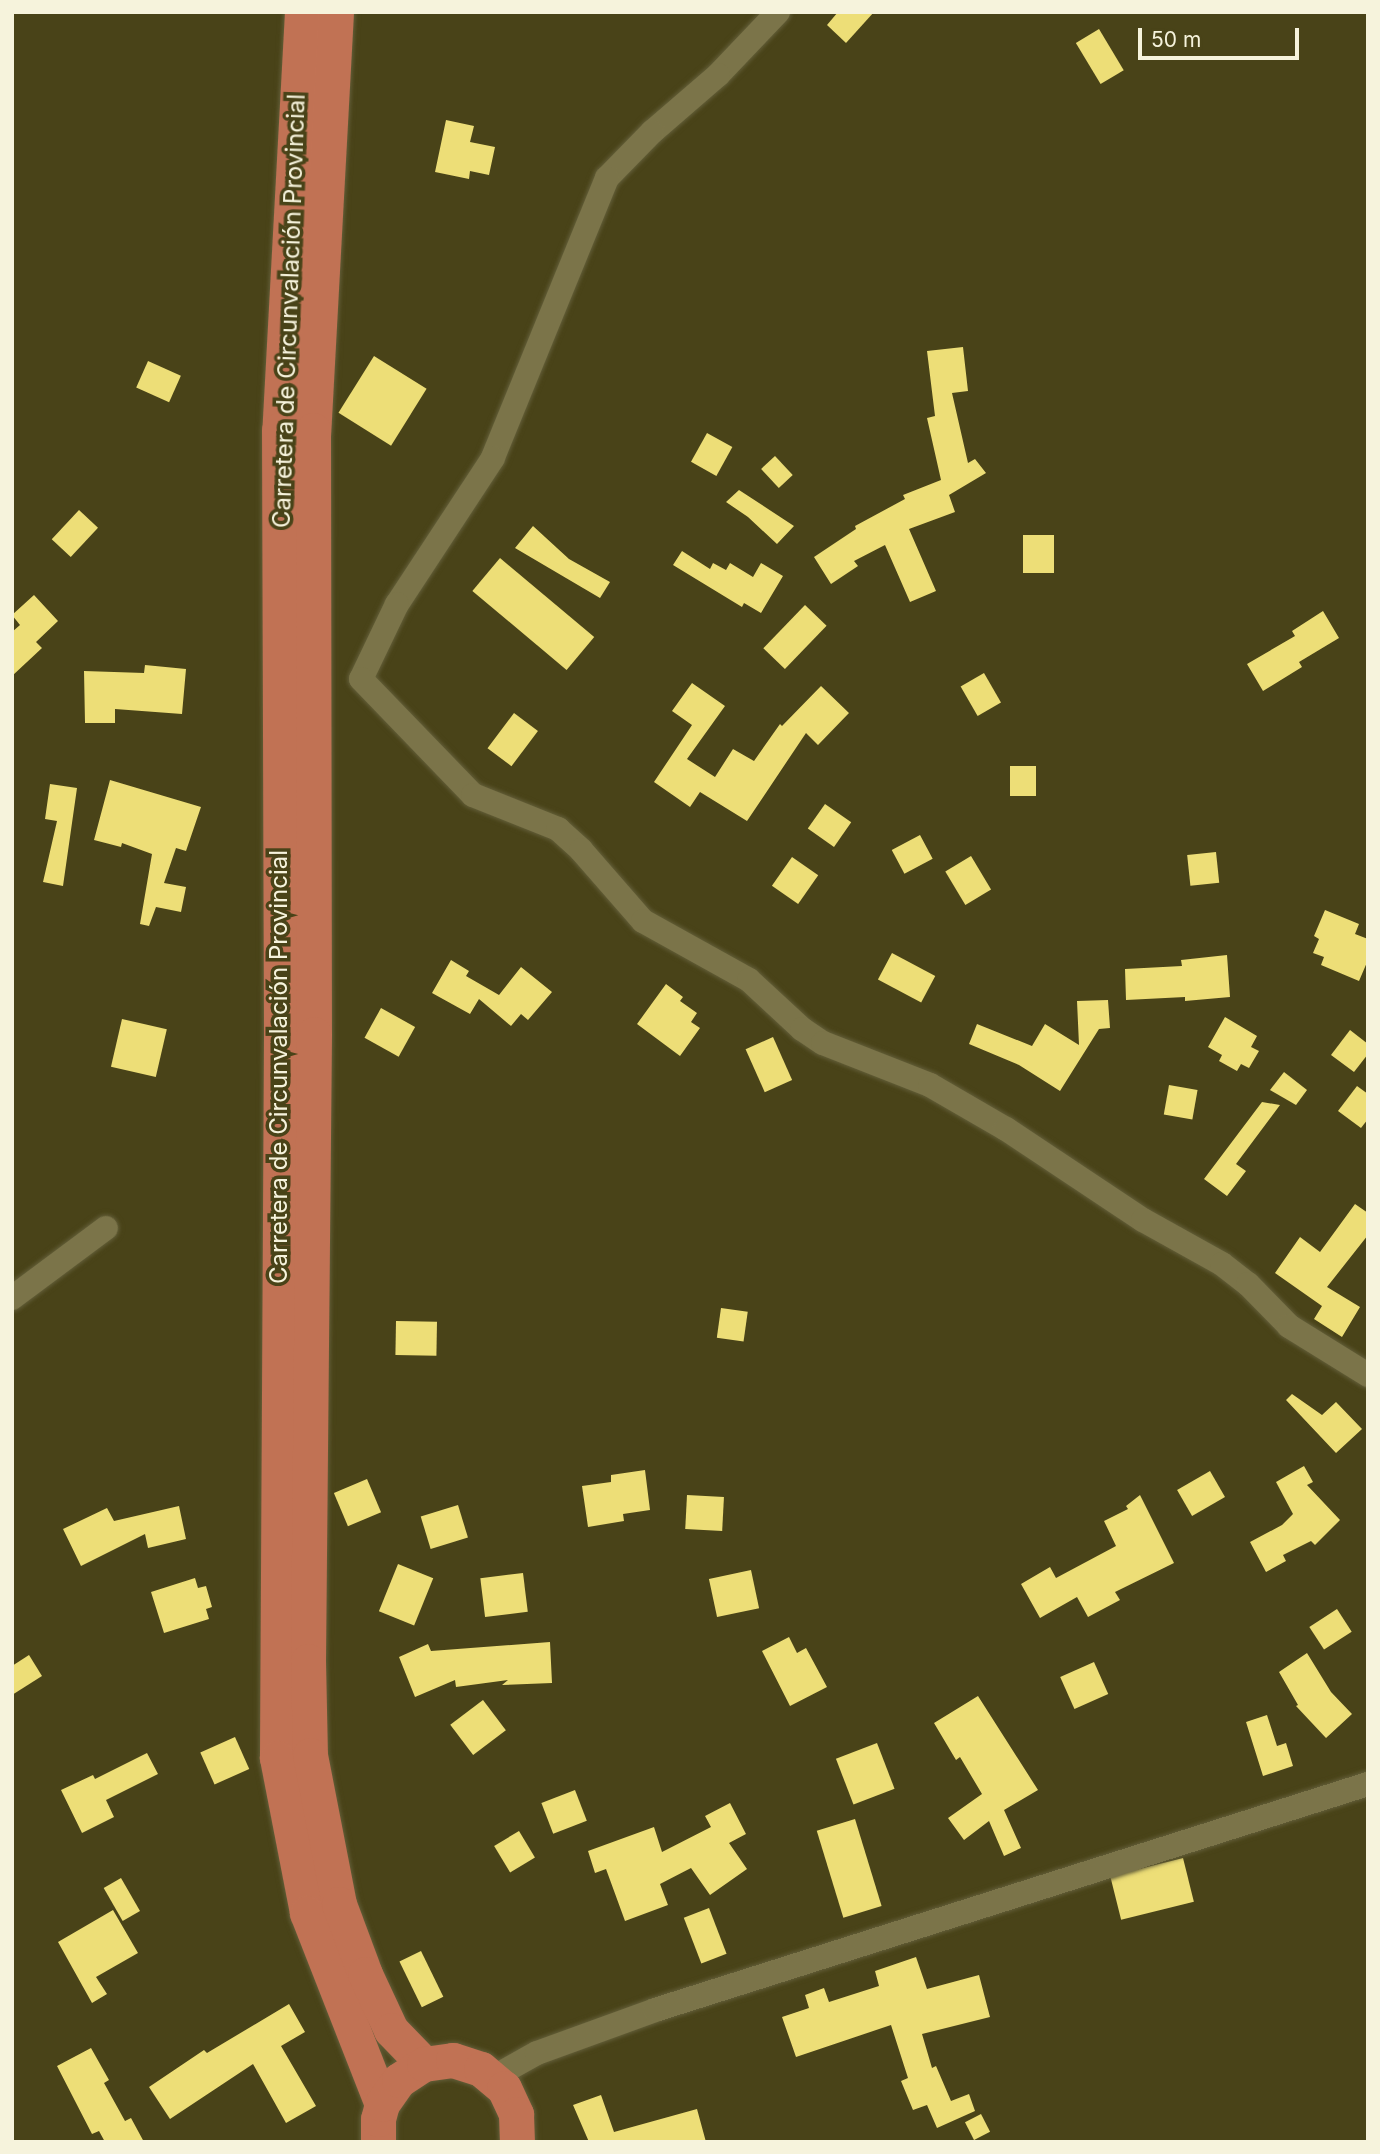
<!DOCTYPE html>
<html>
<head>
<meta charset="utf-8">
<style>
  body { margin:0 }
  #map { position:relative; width:1380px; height:2154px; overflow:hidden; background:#494318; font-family:Inter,sans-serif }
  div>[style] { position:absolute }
  .building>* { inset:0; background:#edde77; transform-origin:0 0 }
  .roads { filter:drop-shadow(0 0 2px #635e39) drop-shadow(0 0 2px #635e39) }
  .minor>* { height:24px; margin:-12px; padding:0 12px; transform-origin:12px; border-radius:12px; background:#7b7449 }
  .highway>* { height:35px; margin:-17.5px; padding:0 17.5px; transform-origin:17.5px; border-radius:17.5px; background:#c17254 }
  span { translate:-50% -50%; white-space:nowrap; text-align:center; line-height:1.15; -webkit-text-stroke:7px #494318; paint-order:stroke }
  .street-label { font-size:24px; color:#f6f3dc }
  .frame { position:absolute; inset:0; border:14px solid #f6f3dc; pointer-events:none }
  .scale { position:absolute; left:1138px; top:28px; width:161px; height:32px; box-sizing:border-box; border:4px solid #f6f3dc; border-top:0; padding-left:9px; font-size:21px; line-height:24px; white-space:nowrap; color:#f6f3dc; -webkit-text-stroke:5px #494318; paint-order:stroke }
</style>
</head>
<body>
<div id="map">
  <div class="building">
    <i style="clip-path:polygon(838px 12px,874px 12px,846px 43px,827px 25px)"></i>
    <i style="left:1099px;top:29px;width:48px;height:27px;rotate:59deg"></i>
    <i style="clip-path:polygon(446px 120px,474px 126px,470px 142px,495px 147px,489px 175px,470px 171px,469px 179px,435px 172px)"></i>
    <i style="clip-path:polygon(963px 347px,968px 391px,952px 393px,968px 463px,975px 459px,986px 473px,949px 495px,955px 512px,909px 529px,936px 591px,910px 602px,885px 545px,854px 561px,858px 566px,831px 584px,814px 557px,856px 529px,855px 526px,905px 499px,903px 495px,941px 480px,927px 418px,935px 416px,927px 351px)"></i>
    <i style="left:374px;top:356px;width:62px;height:67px;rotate:32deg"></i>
    <i style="left:148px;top:361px;width:36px;height:29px;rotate:24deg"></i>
    <i style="left:707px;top:433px;width:29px;height:33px;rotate:29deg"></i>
    <i style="left:775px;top:456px;width:26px;height:19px;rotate:47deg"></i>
    <i style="clip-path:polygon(739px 490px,794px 526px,777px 544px,748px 517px,726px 502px)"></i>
    <i style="left:79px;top:510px;width:26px;height:40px;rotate:43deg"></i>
    <i style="clip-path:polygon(533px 526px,569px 559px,610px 582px,600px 598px,515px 548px)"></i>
    <i style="left:1023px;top:535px;width:31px;height:38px"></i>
    <i style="clip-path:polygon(682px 551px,710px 569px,713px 563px,726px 570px,730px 563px,753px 577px,761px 563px,783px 576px,761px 613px,744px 603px,742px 607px,673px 565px)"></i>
    <i style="left:500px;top:558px;width:123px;height:43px;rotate:40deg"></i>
    <i style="clip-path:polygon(34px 595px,58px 621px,36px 642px,42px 648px,12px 676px,12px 632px,20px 625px,12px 615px)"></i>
    <i style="left:805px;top:605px;width:30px;height:60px;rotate:44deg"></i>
    <i style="clip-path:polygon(1323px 611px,1339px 638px,1299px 662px,1302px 667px,1263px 691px,1247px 664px,1295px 636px,1292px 631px)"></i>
    <i style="clip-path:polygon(145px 665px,186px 669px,182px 714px,115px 709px,115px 723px,85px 723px,84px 671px,144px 673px)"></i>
    <i style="left:984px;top:673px;width:34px;height:27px;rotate:60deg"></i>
    <i style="clip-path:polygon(692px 683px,725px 706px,687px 759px,715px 777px,733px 749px,754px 761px,780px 724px,782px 726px,821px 686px,849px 713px,818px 745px,806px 733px,747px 821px,700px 792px,690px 807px,654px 782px,692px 725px,672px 711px)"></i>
    <i style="left:514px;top:713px;width:30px;height:44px;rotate:37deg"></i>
    <i style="left:1010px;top:766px;width:26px;height:30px"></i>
    <i style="clip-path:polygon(110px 780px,201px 807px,186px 851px,176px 848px,164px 883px,186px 887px,181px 912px,156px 907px,149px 926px,140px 924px,152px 854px,122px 843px,121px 847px,94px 840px)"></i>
    <i style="clip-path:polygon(50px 784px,77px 788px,63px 886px,43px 882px,57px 821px,45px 819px)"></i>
    <i style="left:825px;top:804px;width:32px;height:30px;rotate:35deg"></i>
    <i style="left:920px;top:835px;width:27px;height:32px;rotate:62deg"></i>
    <i style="left:1216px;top:852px;width:31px;height:29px;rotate:84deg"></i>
    <i style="left:971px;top:856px;width:39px;height:30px;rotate:59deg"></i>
    <i style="left:792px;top:857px;width:32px;height:35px;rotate:35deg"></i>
    <i style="clip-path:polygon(1325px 910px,1359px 924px,1355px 934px,1368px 939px,1368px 960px,1359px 981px,1321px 965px,1324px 957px,1313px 953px,1319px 939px,1314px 936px)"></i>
    <i style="left:892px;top:953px;width:49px;height:30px;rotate:28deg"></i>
    <i style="clip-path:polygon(1227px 955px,1230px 997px,1185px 1001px,1185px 997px,1126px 1000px,1125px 969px,1182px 966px,1181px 960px)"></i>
    <i style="clip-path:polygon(451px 960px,469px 971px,466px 976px,499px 995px,521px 967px,552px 992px,528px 1020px,521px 1014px,511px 1026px,479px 999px,470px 1014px,432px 993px)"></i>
    <i style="clip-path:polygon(666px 984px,683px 997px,680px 1001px,697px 1013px,691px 1022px,700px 1028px,680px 1056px,637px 1024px)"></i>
    <i style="clip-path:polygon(1108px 1000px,1110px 1028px,1099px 1029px,1060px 1091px,1019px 1065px,969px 1044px,977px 1024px,1032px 1046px,1045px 1024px,1079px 1045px,1077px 1001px)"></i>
    <i style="left:381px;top:1008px;width:39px;height:34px;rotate:29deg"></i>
    <i style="clip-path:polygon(1225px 1017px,1257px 1036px,1251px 1047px,1259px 1051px,1249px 1068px,1241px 1064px,1237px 1071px,1219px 1061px,1222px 1055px,1208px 1047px)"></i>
    <i style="left:122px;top:1019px;width:46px;height:49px;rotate:13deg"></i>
    <i style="clip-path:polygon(1350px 1030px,1368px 1044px,1368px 1054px,1354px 1072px,1331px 1055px)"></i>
    <i style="left:773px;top:1037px;width:47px;height:30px;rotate:66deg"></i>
    <i style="clip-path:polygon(1284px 1072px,1307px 1090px,1296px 1105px,1270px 1090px)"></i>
    <i style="left:1169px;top:1085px;width:29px;height:30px;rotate:10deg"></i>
    <i style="clip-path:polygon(1357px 1086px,1368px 1094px,1368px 1119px,1361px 1128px,1338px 1111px)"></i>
    <i style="clip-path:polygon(1262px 1102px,1280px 1105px,1236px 1164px,1246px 1171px,1227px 1196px,1204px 1179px)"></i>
    <i style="clip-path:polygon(1355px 1204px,1368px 1213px,1368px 1235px,1327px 1287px,1360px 1307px,1342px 1337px,1314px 1319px,1322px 1306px,1275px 1273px,1300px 1237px,1320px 1252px)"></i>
    <i style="left:721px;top:1308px;width:27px;height:30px;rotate:8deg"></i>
    <i style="left:396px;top:1321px;width:41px;height:34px;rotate:1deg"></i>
    <i style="clip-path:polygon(1292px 1394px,1322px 1415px,1336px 1402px,1362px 1429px,1336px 1453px,1286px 1400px)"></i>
    <i style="clip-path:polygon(1304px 1466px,1313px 1482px,1307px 1485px,1340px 1520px,1315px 1545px,1311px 1541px,1283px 1555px,1286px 1561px,1266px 1572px,1250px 1542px,1282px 1525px,1293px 1514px,1276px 1482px)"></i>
    <i style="clip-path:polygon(645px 1470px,650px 1510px,623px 1514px,624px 1521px,588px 1527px,582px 1486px,611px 1482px,611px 1475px)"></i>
    <i style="left:1210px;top:1471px;width:30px;height:38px;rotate:60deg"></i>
    <i style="left:367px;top:1479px;width:36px;height:36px;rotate:67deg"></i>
    <i style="left:687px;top:1495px;width:37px;height:34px;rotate:3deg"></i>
    <i style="clip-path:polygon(1140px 1495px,1174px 1563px,1115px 1592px,1120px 1600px,1088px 1617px,1077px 1597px,1040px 1618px,1021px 1584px,1050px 1567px,1056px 1578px,1116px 1546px,1104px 1521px,1128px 1509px,1126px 1506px)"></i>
    <i style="left:458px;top:1505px;width:34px;height:39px;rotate:73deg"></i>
    <i style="clip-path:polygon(179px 1506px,186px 1539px,148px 1548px,145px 1534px,81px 1566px,63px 1529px,107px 1508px,114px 1521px)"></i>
    <i style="left:398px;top:1564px;width:38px;height:51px;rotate:22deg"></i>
    <i style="left:751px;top:1570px;width:39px;height:43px;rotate:78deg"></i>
    <i style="left:523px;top:1573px;width:39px;height:43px;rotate:83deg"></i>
    <i style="clip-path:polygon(195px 1578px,198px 1588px,206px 1586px,212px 1607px,206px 1609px,209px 1619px,164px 1633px,151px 1592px)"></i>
    <i style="left:1337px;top:1609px;width:27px;height:33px;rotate:57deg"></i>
    <i style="clip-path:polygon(789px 1637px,797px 1653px,806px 1648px,827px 1687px,790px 1706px,762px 1651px)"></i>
    <i style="clip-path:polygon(550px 1642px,552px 1683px,502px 1685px,508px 1680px,456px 1687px,455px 1680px,415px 1697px,399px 1657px,428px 1644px,431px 1651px)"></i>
    <i style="clip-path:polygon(1307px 1653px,1331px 1692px,1352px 1714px,1326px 1738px,1296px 1706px,1298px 1705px,1279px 1672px)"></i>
    <i style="clip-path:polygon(29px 1655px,42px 1676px,12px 1695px,12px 1666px)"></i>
    <i style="left:1094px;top:1662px;width:35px;height:37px;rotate:66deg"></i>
    <i style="clip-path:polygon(978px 1696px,1038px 1790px,1004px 1810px,1021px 1848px,1004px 1856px,989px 1821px,964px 1840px,948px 1818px,982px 1794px,960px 1757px,956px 1760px,934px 1723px)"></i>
    <i style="left:483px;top:1700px;width:38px;height:41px;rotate:53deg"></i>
    <i style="clip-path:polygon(1267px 1715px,1277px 1746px,1286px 1743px,1293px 1766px,1263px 1776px,1246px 1722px)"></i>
    <i style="left:235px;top:1737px;width:35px;height:38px;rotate:66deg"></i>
    <i style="left:877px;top:1743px;width:49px;height:44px;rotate:69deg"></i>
    <i style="clip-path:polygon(147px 1753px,158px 1774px,106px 1800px,114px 1817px,82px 1833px,61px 1790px,93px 1775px,95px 1779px)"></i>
    <i style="left:575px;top:1790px;width:33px;height:36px;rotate:69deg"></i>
    <i style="clip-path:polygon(730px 1803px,746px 1834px,729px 1843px,747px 1869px,710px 1895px,691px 1868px,660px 1884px,668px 1905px,625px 1921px,606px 1869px,595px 1873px,588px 1851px,654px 1827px,662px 1852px,711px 1827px,705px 1816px)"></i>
    <i style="left:855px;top:1819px;width:91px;height:40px;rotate:73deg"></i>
    <i style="left:519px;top:1831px;width:31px;height:29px;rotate:59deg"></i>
    <i style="left:1183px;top:1858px;width:45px;height:75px;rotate:76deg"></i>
    <i style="left:121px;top:1878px;width:38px;height:20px;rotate:60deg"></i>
    <i style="left:709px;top:1908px;width:49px;height:27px;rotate:69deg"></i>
    <i style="clip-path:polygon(113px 1910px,138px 1953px,96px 1977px,107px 1994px,92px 2003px,58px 1942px)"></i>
    <i style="left:421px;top:1951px;width:51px;height:24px;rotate:64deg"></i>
    <i style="clip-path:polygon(916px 1957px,927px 1989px,979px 1975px,990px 2017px,922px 2034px,932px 2068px,936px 2066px,951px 2101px,969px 2094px,975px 2111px,937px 2128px,927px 2105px,913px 2110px,901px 2081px,908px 2078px,891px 2025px,796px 2057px,782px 2017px,809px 2008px,805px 1995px,824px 1988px,829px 2002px,879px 1986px,875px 1971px)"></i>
    <i style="clip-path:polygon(289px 2004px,305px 2032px,281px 2046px,316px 2106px,286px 2123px,253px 2064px,170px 2119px,149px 2087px,204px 2050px,207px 2053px)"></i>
    <i style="clip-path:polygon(91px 2048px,109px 2080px,104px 2083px,125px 2121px,131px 2118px,144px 2142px,105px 2142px,99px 2131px,92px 2134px,57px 2066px)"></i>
    <i style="clip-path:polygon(601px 2095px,614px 2132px,697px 2109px,706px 2142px,589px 2142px,573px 2105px)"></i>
    <i style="left:981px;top:2114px;width:20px;height:18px;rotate:63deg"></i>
  </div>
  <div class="roads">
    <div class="minor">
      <i style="left:778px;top:12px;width:87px;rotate:133.6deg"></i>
      <i style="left:718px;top:75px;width:87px;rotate:139.2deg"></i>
      <i style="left:652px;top:132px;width:64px;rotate:134.4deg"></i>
      <i style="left:607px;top:178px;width:302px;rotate:112.2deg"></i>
      <i style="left:493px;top:458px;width:175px;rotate:123.3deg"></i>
      <i style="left:397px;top:604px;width:83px;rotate:115.6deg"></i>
      <i style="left:361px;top:679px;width:161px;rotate:46deg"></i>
      <i style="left:473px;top:795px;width:92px;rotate:21.8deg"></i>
      <i style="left:558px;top:829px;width:31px;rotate:42deg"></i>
      <i style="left:581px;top:850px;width:94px;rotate:48.9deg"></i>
      <i style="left:643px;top:921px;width:121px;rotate:29.1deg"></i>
      <i style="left:749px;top:980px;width:72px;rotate:42.8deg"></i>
      <i style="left:802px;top:1029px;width:25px;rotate:34deg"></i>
      <i style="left:823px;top:1043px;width:115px;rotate:21.4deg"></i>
      <i style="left:930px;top:1085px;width:88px;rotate:30.1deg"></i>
      <i style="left:1006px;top:1129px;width:164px;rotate:33.6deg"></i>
      <i style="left:1143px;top:1220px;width:90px;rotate:29.1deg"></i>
      <i style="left:1222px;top:1264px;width:33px;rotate:38deg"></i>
      <i style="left:1248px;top:1284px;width:59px;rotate:45.7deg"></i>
      <i style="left:1289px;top:1326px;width:93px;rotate:31.8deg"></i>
      <i style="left:12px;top:1298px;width:117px;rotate:-36.7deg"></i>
      <i style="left:494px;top:2077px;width:49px;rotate:-29.2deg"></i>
      <i style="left:537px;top:2053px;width:126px;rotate:-20deg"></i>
      <i style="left:655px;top:2010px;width:748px;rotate:-17.59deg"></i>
    </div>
    <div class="highway">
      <i style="left:302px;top:12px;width:419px;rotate:93.1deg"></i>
      <i style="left:279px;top:430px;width:605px;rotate:89.81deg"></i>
      <i style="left:281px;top:1035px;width:723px;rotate:90.32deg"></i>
      <i style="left:277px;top:1758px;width:158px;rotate:79deg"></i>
      <i style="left:307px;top:1913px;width:205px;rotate:68.6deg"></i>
      <i style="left:336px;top:12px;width:419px;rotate:93.1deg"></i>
      <i style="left:313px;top:430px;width:604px;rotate:89.91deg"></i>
      <i style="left:314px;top:1034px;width:627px;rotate:90.55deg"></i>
      <i style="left:308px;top:1661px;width:94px;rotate:88.8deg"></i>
      <i style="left:310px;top:1755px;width:152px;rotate:79deg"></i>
      <i style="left:339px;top:1904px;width:75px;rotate:69.6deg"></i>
      <i style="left:365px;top:1974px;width:62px;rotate:65.1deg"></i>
      <i style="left:391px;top:2030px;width:47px;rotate:45.9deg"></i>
      <i style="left:378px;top:2142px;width:23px;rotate:-90deg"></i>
      <i style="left:378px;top:2119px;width:16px;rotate:-75deg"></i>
      <i style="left:382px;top:2104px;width:29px;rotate:-55deg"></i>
      <i style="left:399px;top:2080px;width:30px;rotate:-33deg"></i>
      <i style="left:424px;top:2064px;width:29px;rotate:-8deg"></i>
      <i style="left:453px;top:2060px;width:29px;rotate:18deg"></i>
      <i style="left:481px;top:2069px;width:30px;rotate:40deg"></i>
      <i style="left:504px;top:2088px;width:29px;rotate:65deg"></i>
      <i style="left:516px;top:2114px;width:28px;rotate:88deg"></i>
    </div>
  </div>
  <div class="street-label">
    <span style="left:289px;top:311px;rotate:-88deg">Carretera de Circunvalación Provincial</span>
    <span style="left:279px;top:1067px;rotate:-90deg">Carretera de Circunvalación Provincial</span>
  </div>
  <div class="frame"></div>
  <div class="scale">50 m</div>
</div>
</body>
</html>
